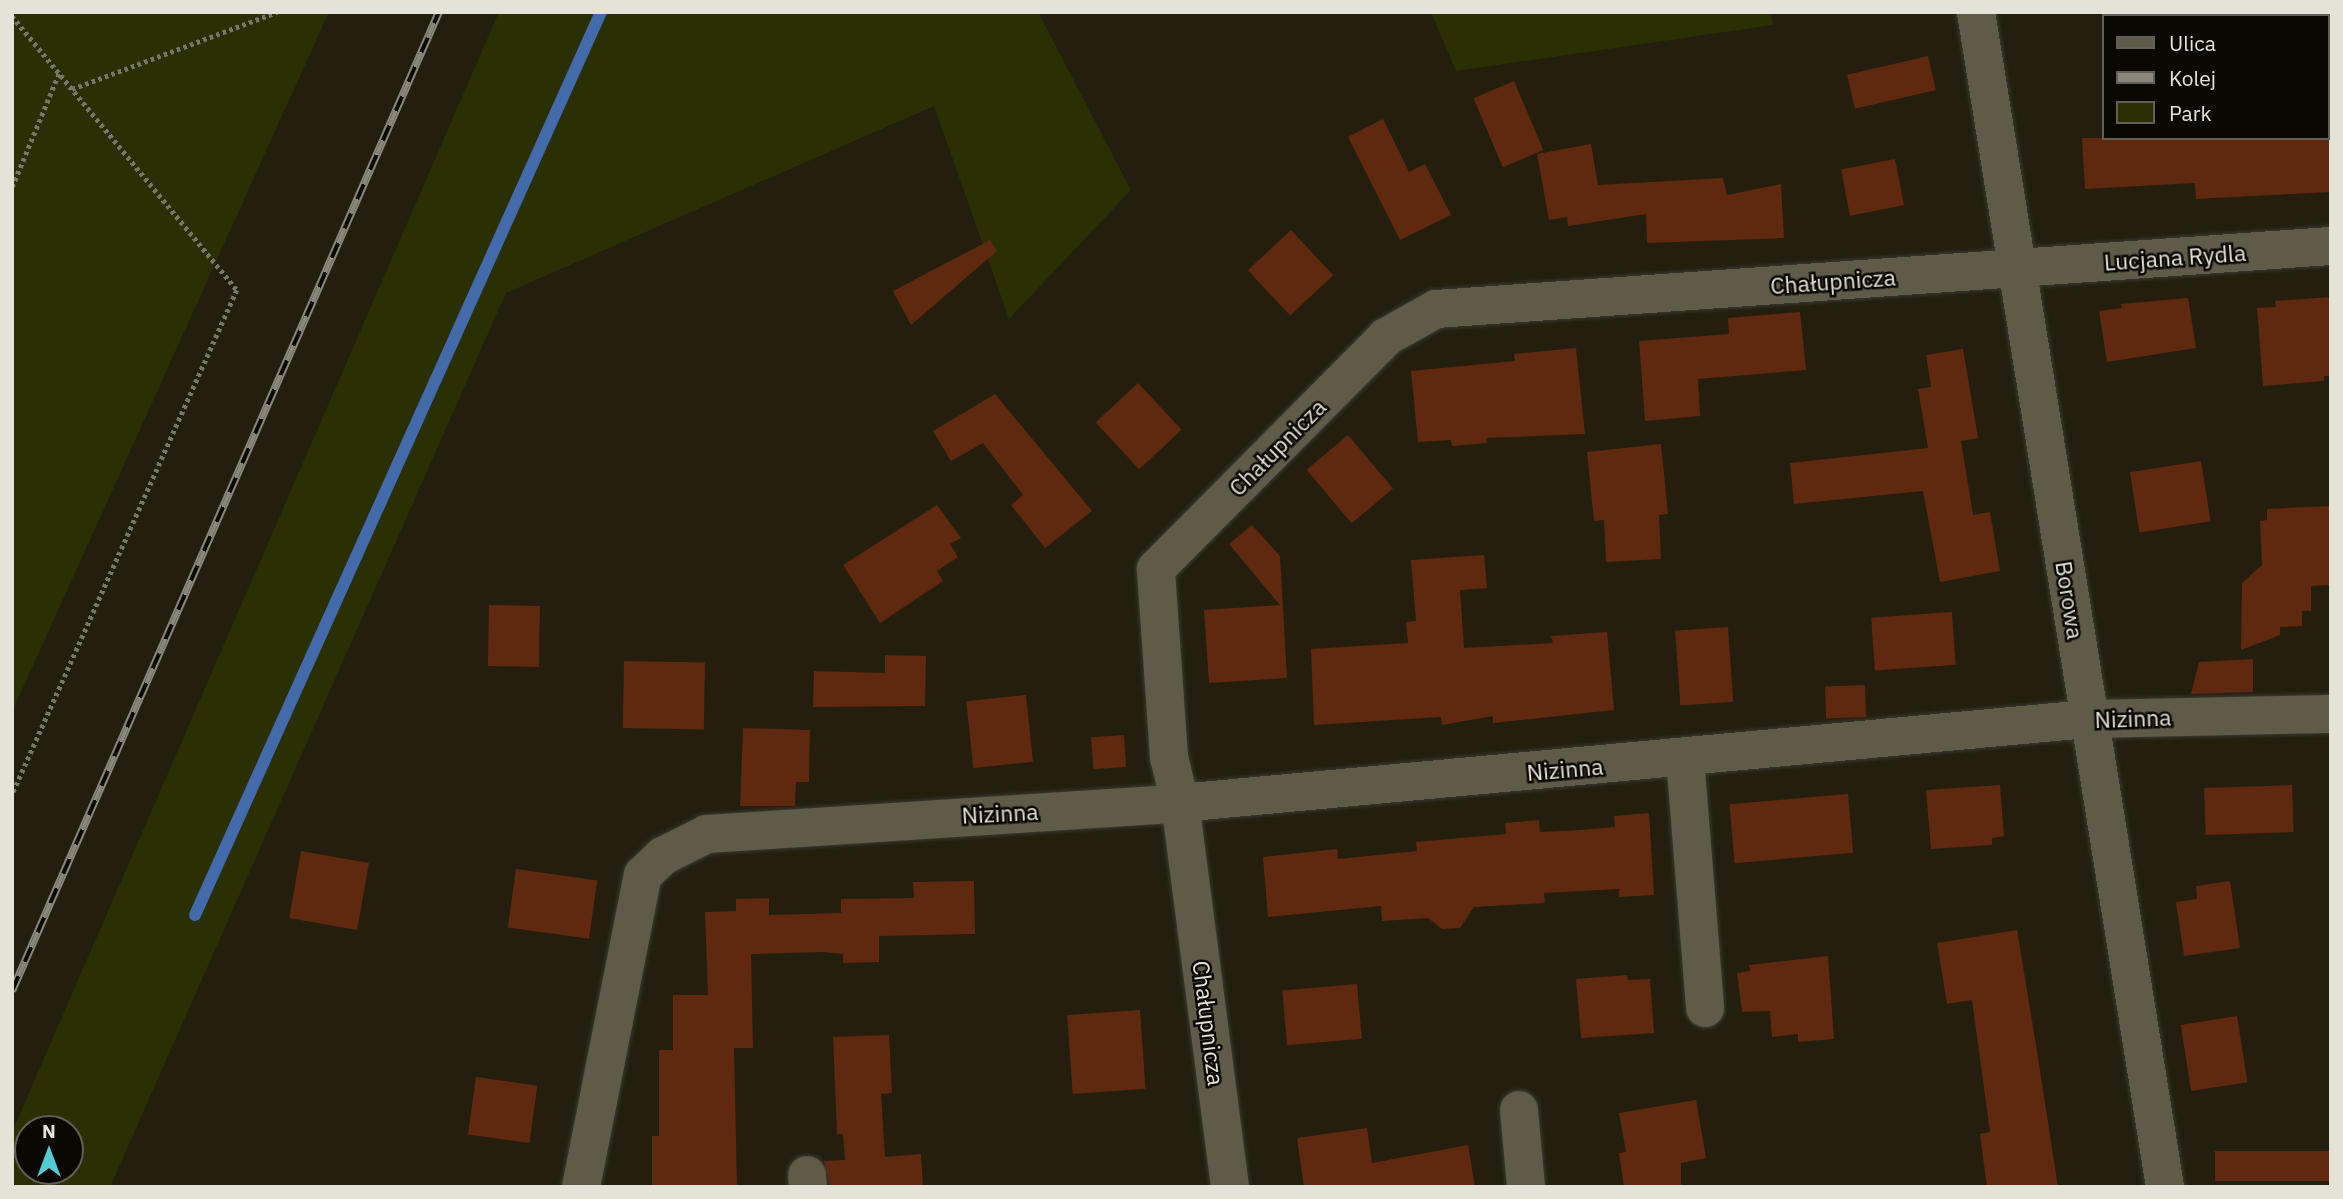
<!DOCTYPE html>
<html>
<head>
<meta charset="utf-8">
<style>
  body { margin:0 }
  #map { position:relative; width:2343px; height:1199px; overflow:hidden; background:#231e0e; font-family:"IBM Plex Sans",sans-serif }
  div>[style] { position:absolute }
  .green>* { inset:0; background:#2a3004 }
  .stream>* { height:12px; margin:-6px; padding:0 6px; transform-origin:6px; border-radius:6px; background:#436aab }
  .building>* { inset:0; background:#612810; transform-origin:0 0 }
  .path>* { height:4.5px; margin-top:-2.25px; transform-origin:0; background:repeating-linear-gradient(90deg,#797567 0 3.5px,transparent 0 7px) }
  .roads { filter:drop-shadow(0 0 2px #3c3830) drop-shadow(0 0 2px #3c3830) }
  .minor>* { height:38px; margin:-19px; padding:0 19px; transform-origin:19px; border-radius:19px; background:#605a48 }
  .rail>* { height:8px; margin-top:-4px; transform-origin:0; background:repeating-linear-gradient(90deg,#0a0803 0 16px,#8a867a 0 32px); box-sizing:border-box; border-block:2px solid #8a867a }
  span { translate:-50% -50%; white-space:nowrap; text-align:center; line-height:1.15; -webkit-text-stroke:5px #0a0803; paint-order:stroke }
  .street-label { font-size:23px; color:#e5e2d8 }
  .frame { position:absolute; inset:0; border:14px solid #e5e2d8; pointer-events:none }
  .legend { position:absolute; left:2102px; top:14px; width:228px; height:126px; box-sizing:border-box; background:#0a0803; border:2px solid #625f58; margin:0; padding:9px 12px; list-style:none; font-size:21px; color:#e5e2d8 }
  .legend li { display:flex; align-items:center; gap:14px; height:35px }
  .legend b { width:35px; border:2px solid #625f58 }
  .north { position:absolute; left:14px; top:1115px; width:70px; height:70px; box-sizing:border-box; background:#0a0803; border:2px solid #625f58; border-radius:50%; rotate:0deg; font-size:19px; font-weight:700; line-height:28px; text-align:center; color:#e5e2d8 }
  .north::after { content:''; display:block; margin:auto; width:24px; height:32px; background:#52ccd5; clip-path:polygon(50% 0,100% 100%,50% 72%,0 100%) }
</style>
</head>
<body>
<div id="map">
  <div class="green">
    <i style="clip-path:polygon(12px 12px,329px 12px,12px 712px)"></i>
    <i style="clip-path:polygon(evenodd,499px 12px,1038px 12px,1131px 190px,1009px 319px,934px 106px,506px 293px,110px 1187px,12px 1187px,12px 1132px,499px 12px,28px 1129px,70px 1129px,70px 1171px,28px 1171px,28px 1129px)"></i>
    <i style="clip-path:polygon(1431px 12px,1771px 12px,1773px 25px,1456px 71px)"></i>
  </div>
  <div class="stream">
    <i style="left:195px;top:915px;width:990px;rotate:-65.79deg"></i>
  </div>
  <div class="building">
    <i style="left:1928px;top:56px;width:35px;height:83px;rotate:77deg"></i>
    <i style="left:1514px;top:81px;width:75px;height:44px;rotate:67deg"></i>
    <i style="clip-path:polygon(1383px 119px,1409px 172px,1425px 164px,1451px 215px,1400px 240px,1348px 137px)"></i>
    <i style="clip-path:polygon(2082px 138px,2331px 138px,2331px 192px,2196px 199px,2195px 183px,2085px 189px)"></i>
    <i style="clip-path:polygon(1591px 144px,1598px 185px,1723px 178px,1727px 195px,1781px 184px,1784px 238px,1647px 243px,1646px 214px,1568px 226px,1567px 217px,1549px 220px,1537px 154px)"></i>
    <i style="left:1895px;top:159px;width:47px;height:55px;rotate:79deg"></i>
    <i style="left:1291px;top:230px;width:62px;height:59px;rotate:47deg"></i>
    <i style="clip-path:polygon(990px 240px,997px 251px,911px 325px,893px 291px)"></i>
    <i style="clip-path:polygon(2331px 297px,2331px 376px,2324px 376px,2324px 381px,2263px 386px,2257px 308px,2276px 307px,2275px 301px)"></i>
    <i style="clip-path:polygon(2188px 298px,2196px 348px,2107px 362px,2099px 311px,2122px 308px,2121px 304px)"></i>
    <i style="clip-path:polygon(1800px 312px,1806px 370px,1698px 379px,1700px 416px,1645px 421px,1639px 341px,1729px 334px,1728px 318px)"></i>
    <i style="clip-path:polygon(1576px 348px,1585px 434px,1486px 438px,1487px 443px,1452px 446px,1451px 440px,1418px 442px,1411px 371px,1515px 361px,1514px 354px)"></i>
    <i style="clip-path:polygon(1963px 349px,1978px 438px,1961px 441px,1973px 515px,1990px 512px,2000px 571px,1940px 582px,1923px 491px,1794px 504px,1790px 463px,1928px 448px,1918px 389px,1931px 387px,1926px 355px)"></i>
    <i style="left:1138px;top:383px;width:64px;height:58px;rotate:47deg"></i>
    <i style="clip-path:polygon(995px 394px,1092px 511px,1045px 548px,1011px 505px,1023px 495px,983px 443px,951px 461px,933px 431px)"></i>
    <i style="left:1348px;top:435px;width:70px;height:54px;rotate:50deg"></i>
    <i style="clip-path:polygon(1661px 444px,1668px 514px,1659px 515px,1661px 559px,1606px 562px,1604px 520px,1594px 521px,1587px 452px)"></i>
    <i style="left:2201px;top:461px;width:61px;height:72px;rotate:81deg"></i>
    <i style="clip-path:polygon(937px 505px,961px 538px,950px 544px,958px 557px,937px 571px,943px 581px,880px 623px,843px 565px)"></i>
    <i style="clip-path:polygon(2331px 506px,2331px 585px,2311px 586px,2311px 611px,2302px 611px,2302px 626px,2280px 627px,2280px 635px,2241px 650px,2242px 583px,2262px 565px,2260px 521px,2267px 520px,2267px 509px)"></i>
    <i style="clip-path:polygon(1252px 525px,1280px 556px,1287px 678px,1209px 683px,1204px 610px,1280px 605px,1229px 544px)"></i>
    <i style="clip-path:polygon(1484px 555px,1487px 588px,1460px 590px,1464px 648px,1553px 643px,1551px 636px,1607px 632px,1614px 710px,1493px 723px,1493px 716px,1442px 725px,1441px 717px,1314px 725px,1311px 649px,1408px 643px,1406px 622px,1416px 621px,1411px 560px)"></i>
    <i style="left:489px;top:605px;width:51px;height:61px;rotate:1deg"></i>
    <i style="left:1952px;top:612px;width:53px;height:81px;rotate:86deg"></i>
    <i style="left:1728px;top:627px;width:75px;height:53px;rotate:86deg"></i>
    <i style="clip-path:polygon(885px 655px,926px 656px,925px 706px,813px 707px,814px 671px,885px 673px)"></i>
    <i style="clip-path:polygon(2253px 659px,2253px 692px,2191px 694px,2199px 662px)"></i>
    <i style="left:624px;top:661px;width:81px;height:67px;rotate:1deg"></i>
    <i style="left:1865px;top:685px;width:32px;height:40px;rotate:88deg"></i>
    <i style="left:1026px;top:695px;width:67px;height:60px;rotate:84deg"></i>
    <i style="clip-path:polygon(743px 728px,810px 730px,809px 782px,796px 782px,795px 806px,740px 806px)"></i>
    <i style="left:1124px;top:735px;width:32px;height:33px;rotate:86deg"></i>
    <i style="clip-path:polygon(2000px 785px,2004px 836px,1992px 838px,1992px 845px,1931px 849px,1926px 790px)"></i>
    <i style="left:2292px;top:785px;width:47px;height:88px;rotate:88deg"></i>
    <i style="left:1848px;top:794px;width:59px;height:119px;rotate:85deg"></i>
    <i style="clip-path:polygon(1649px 813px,1654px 895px,1619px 897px,1619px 889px,1544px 893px,1545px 903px,1474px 907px,1460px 928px,1442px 929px,1428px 918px,1382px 921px,1381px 906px,1268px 917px,1263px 857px,1337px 849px,1338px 859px,1417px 851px,1416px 842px,1506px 834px,1505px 823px,1539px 820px,1540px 832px,1581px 830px,1615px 827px,1614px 816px)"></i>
    <i style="left:301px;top:851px;width:69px;height:68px;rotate:10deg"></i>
    <i style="left:516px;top:869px;width:82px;height:59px;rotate:8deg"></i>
    <i style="clip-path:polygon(974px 881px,975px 934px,879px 936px,879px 962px,843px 963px,843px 954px,823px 952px,751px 954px,753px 1048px,734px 1048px,737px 1187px,652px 1187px,652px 1136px,659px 1136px,659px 1050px,673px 1050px,673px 995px,708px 995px,705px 912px,736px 911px,736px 899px,769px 898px,769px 915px,841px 913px,841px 899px,914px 898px,913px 882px)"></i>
    <i style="clip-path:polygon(2230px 881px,2240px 948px,2184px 956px,2176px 902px,2197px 899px,2196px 886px)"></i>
    <i style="clip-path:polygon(2017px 930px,2036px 1045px,2058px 1187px,1987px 1187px,1980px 1134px,1990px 1132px,1972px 1000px,1947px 1004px,1937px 943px)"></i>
    <i style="clip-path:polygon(1828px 956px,1834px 1039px,1798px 1042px,1798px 1034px,1772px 1037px,1770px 1011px,1742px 1012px,1737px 973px,1750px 971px,1749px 965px)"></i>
    <i style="clip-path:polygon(1627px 975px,1628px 980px,1650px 979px,1654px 1033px,1581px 1038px,1576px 979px)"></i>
    <i style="left:1357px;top:984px;width:55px;height:75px;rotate:85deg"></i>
    <i style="left:1140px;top:1010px;width:79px;height:73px;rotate:86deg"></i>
    <i style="left:2237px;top:1016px;width:67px;height:57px;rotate:81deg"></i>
    <i style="clip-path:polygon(889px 1035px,892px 1093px,881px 1094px,885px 1157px,921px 1154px,923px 1187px,830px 1187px,824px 1161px,845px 1160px,843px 1134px,837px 1134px,833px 1037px)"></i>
    <i style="left:476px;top:1077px;width:62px;height:58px;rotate:8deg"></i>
    <i style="clip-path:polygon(1696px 1100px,1706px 1158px,1681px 1163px,1681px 1187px,1624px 1187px,1619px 1153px,1626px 1152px,1619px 1113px)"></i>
    <i style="clip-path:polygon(1367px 1128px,1372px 1163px,1468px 1145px,1475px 1187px,1304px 1187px,1297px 1138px)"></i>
    <i style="left:2331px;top:1151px;width:30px;height:116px;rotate:90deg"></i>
  </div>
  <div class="path">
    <i style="left:12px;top:16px;width:355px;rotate:50.6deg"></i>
    <i style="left:237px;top:290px;width:553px;rotate:114.02deg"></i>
    <i style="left:72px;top:89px;width:219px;rotate:-20.6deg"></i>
    <i style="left:12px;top:187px;width:123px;rotate:-67.6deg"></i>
  </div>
  <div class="roads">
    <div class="minor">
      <i style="left:1976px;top:12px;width:1190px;rotate:80.86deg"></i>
      <i style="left:1685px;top:758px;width:251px;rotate:85.4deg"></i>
      <i style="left:1519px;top:1110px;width:77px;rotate:84.8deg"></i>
      <i style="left:807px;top:1175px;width:12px;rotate:85deg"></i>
      <i style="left:581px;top:1187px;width:318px;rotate:-78.8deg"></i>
      <i style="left:643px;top:875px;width:28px;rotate:-44deg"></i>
      <i style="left:663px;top:856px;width:49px;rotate:-26.6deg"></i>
      <i style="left:707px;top:834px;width:474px;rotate:-3.7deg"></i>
      <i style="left:1180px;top:803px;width:912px;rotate:-5.29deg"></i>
      <i style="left:2088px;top:719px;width:243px;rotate:-1.2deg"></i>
      <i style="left:1230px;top:1187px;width:387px;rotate:-97.4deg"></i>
      <i style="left:1180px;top:803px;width:47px;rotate:-103.4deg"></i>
      <i style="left:1169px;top:757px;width:188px;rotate:-94deg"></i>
      <i style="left:1156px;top:569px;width:327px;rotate:-45.2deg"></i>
      <i style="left:1386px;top:337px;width:57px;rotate:-29.2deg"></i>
      <i style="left:1436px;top:309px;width:897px;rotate:-4.03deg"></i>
    </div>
  </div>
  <div class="rail">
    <i style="left:12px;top:991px;width:1068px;rotate:-66.44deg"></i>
  </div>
  <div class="street-label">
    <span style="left:2175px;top:257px;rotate:-4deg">Lucjana Rydla</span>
    <span style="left:1833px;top:281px;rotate:-4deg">Chałupnicza</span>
    <span style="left:1277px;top:447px;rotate:-45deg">Chałupnicza</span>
    <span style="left:2070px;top:600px;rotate:81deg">Borowa</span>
    <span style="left:2133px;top:718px;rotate:-2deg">Nizinna</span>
    <span style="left:1565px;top:769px;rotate:-5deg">Nizinna</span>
    <span style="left:1000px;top:813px;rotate:-3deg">Nizinna</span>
    <span style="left:1209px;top:1023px;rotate:83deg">Chałupnicza</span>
  </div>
  <div class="frame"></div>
  <ul class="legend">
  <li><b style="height:9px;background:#605a48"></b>Ulica</li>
  <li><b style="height:9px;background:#8a867a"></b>Kolej</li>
  <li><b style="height:19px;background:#2a3004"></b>Park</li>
  </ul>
  <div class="north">N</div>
</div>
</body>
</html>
